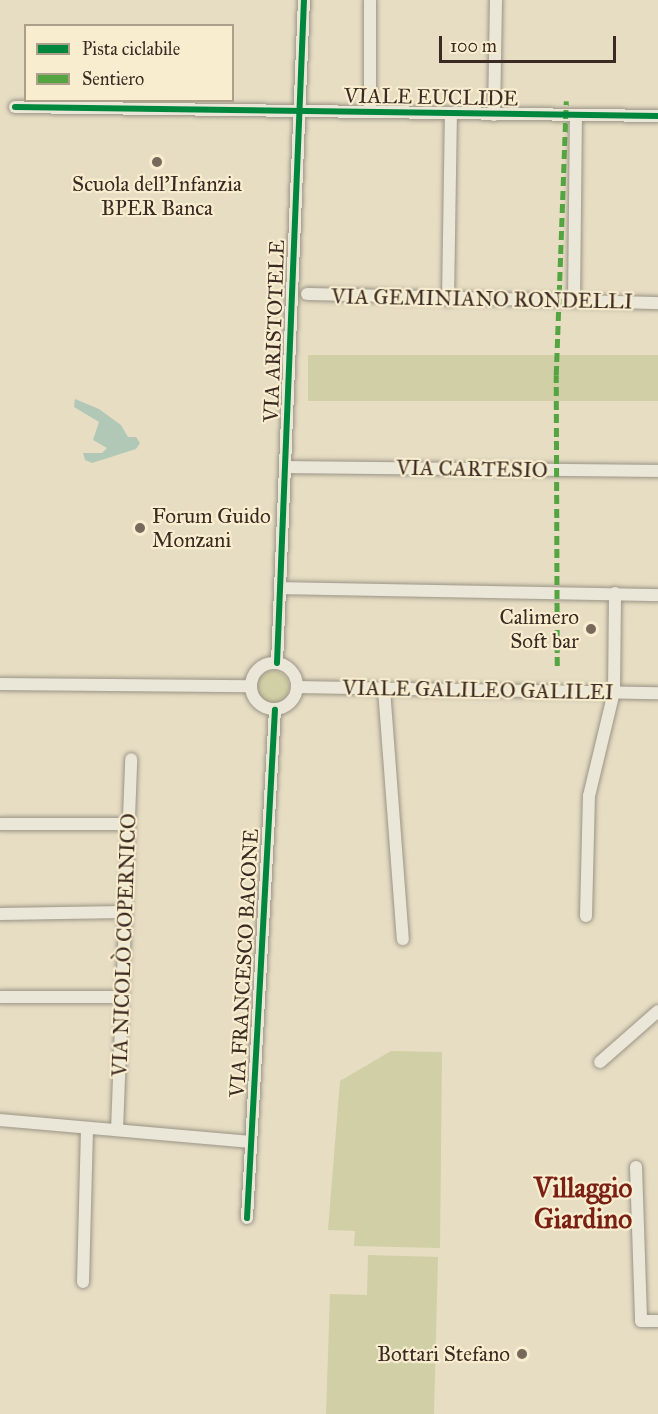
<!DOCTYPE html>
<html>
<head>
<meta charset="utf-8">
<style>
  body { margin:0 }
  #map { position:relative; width:658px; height:1414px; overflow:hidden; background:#e6ddc3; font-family:"IM FELL Great Primer",serif }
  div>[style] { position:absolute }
  .green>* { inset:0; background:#d0cfa5; transform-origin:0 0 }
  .round { border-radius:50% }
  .water>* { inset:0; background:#b2c8b6 }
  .roads { filter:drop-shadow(0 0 2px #9b9485) drop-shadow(0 0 2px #9b9485) }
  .minor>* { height:12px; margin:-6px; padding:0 6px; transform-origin:6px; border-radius:6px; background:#eae6d8 }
  .minor>.ring { margin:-6px; padding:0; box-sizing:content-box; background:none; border:12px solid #eae6d8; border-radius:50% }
  .quiet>* { height:4.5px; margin-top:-2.25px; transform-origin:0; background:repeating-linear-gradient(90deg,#54a442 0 9px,transparent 0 13.5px) }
  .cycleway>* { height:6px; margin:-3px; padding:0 3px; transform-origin:3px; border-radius:3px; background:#00873e }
  .dots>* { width:16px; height:16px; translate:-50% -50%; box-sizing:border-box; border:3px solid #f8eecf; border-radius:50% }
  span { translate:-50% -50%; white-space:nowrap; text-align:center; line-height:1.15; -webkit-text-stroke:4.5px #f8eecf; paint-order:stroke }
  .street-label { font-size:21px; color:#3b2a23 }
  .poi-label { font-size:21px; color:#3b2a23 }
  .left { translate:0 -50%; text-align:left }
  .right { translate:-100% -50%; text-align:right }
  .district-label { font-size:27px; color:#7a1f14; font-weight:700 }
  .legend { position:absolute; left:24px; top:24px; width:210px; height:78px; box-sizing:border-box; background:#f8eecf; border:2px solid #aca08a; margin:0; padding:8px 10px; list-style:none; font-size:18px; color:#3b2a23 }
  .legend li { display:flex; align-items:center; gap:12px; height:30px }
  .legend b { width:30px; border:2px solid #aca08a }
  .scale { position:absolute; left:439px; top:36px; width:177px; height:27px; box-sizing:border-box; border:3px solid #3b2a23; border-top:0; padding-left:8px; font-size:18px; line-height:21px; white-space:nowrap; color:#3b2a23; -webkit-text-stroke:4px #f8eecf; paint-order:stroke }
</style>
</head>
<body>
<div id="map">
  <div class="green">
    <i style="left:308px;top:355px;width:350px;height:46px"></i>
    <i class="round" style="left:257px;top:671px;width:32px;height:32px"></i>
    <i style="clip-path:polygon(391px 1051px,442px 1052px,440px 1248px,354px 1246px,355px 1231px,328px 1230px,340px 1081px)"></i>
    <i style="clip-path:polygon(368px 1255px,438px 1257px,434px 1414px,326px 1414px,330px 1294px,367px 1295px)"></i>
  </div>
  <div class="water">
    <i style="clip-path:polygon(75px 399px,99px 409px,121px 425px,128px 437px,136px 437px,140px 443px,136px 449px,92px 463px,85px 460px,83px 453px,102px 453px,107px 448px,93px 440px,99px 422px,74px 407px)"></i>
  </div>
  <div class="roads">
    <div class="minor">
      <i style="left:370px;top:0;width:112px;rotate:90deg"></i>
      <i style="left:15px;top:107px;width:643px;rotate:0.8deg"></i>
      <i style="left:494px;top:115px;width:115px;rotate:-89deg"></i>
      <i style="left:307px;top:294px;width:351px;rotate:1.5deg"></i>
      <i style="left:448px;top:300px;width:187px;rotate:-89.1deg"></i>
      <i style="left:574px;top:301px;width:185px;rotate:-89.4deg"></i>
      <i style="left:286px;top:467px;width:372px;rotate:0.6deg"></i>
      <i style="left:281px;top:588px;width:377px;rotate:1.1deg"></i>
      <i class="ring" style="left:251px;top:663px;width:34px;height:34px"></i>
      <i style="left:277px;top:663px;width:664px;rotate:-87.67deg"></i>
      <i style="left:0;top:684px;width:250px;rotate:0.5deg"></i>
      <i style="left:297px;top:687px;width:361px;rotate:1deg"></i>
      <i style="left:384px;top:689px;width:251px;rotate:85.7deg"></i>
      <i style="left:0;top:824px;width:128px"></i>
      <i style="left:0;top:914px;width:124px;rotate:-0.9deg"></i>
      <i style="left:586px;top:916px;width:120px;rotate:-88.6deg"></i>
      <i style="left:589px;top:796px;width:107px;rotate:-76.5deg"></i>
      <i style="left:614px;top:692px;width:99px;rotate:-89.4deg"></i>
      <i style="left:0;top:997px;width:122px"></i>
      <i style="left:600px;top:1062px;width:77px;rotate:-41.3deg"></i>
      <i style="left:0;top:1120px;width:252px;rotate:5deg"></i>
      <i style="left:117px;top:1130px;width:371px;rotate:-87.8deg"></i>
      <i style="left:636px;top:1167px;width:154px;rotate:88.1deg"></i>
      <i style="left:641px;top:1321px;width:17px"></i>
      <i style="left:247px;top:1218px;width:509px;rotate:-86.85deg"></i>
      <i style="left:83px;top:1282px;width:154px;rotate:-88.5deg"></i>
    </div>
  </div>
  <div class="quiet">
    <i style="left:557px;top:666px;width:291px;rotate:-90.2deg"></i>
    <i style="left:556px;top:375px;width:274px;rotate:-87.9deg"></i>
  </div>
  <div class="cycleway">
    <i style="left:15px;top:107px;width:643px;rotate:0.8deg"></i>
    <i style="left:277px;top:663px;width:664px;rotate:-87.67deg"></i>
    <i style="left:247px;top:1218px;width:509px;rotate:-86.85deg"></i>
  </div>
  <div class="dots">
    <i style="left:157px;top:162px;background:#77695b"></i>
    <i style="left:140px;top:528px;background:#77695b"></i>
    <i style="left:591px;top:629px;background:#77695b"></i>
    <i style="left:522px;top:1354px;background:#77695b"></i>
  </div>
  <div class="street-label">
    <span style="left:431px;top:97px;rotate:1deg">VIALE EUCLIDE</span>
    <span style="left:482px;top:299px;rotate:1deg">VIA GEMINIANO RONDELLI</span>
    <span style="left:274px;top:331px;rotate:-88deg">VIA ARISTOTELE</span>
    <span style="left:472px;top:469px;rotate:1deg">VIA CARTESIO</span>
    <span style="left:478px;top:690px;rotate:1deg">VIALE GALILEO GALILEI</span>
    <span style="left:124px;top:945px;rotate:-88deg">VIA NICOLÒ COPERNICO</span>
    <span style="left:244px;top:963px;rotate:-87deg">VIA FRANCESCO BACONE</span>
  </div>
  <div class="poi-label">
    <span style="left:157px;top:196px">Scuola dell’Infanzia<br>BPER Banca</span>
    <span class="left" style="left:152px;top:528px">Forum Guido<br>Monzani</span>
    <span class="right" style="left:579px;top:629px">Calimero<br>Soft bar</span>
    <span class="right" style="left:510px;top:1354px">Bottari Stefano</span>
  </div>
  <div class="district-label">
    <span style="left:583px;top:1203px">Villaggio<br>Giardino</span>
  </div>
  <ul class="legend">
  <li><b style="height:8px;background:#00873e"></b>Pista ciclabile</li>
  <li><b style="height:8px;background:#54a442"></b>Sentiero</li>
  </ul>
  <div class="scale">100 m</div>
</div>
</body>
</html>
